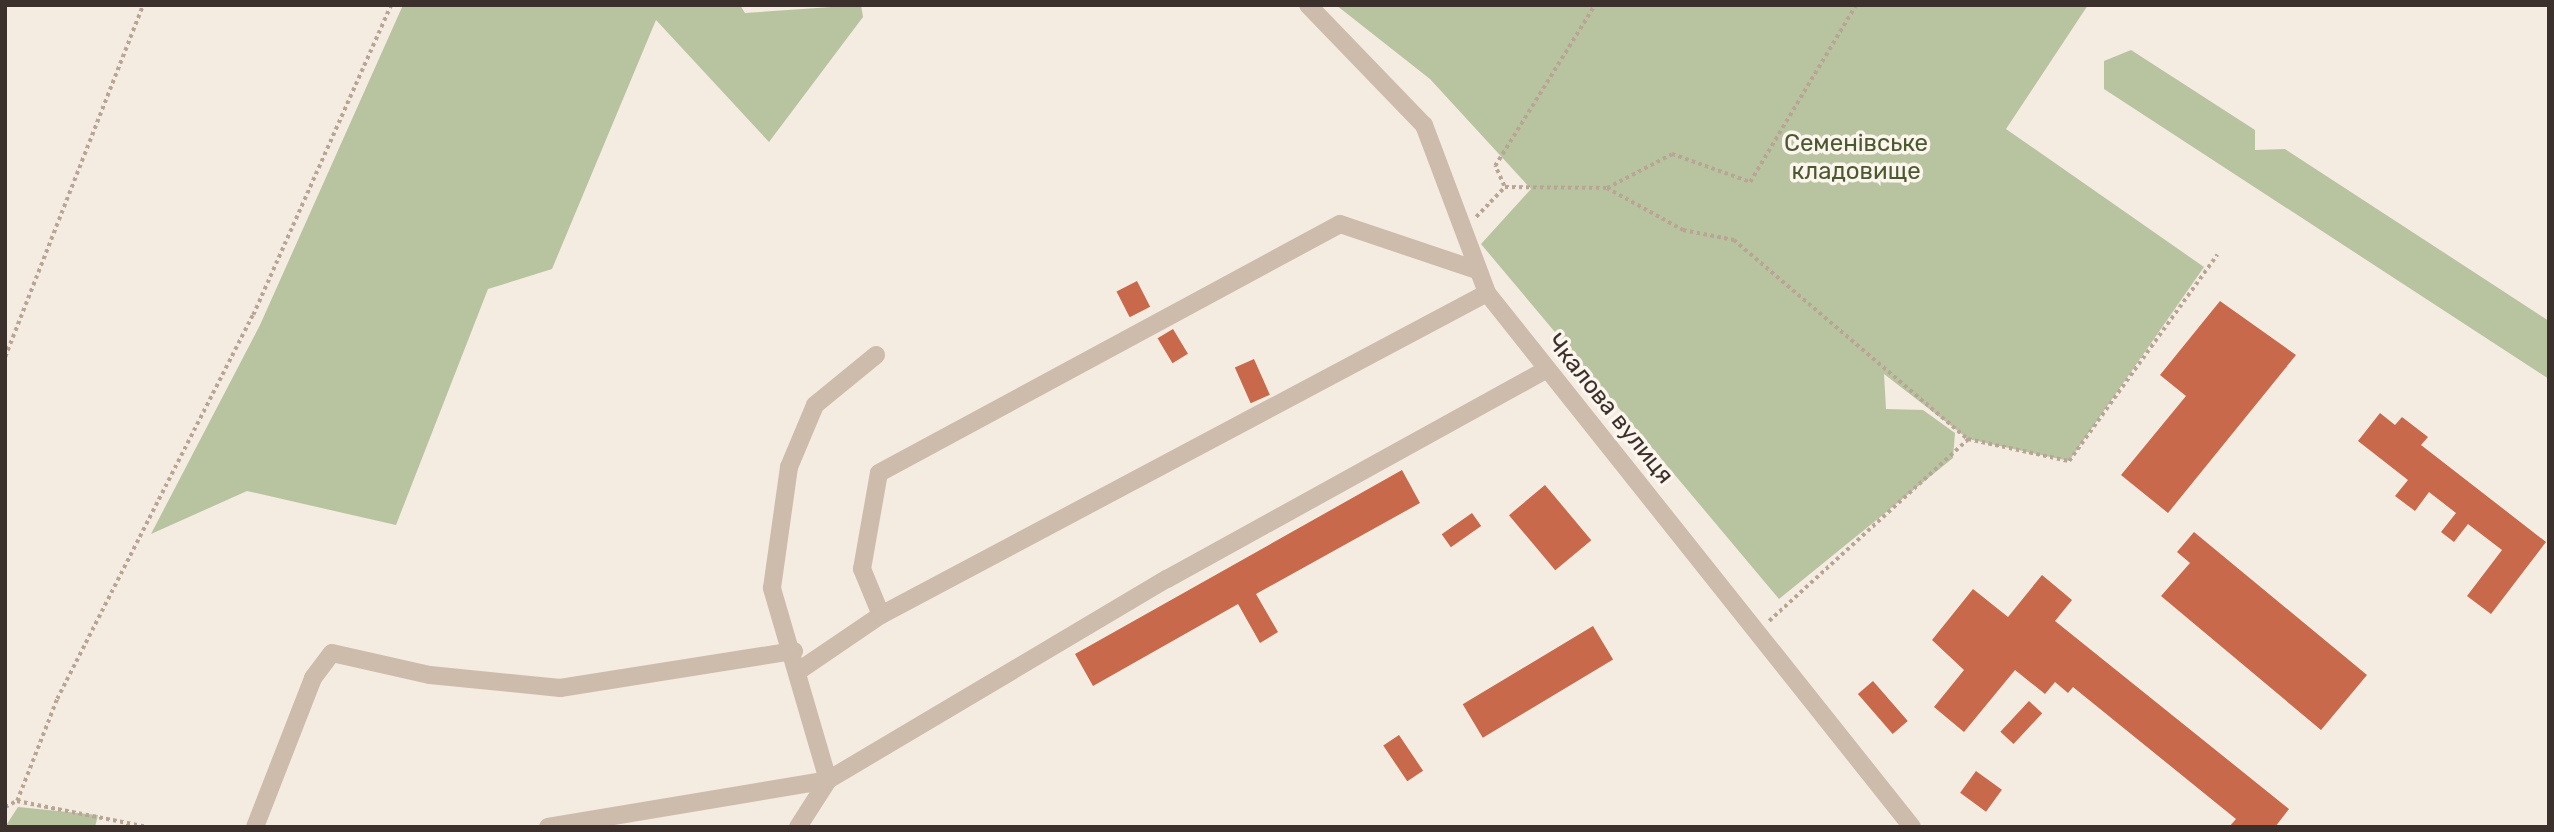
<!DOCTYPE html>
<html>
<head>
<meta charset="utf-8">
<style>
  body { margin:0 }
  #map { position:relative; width:2554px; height:832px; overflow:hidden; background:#f4ebe1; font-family:Rubik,sans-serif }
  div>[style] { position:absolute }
  .green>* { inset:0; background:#b8c4a0 }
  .building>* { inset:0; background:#c8694b; transform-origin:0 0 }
  .path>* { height:3.5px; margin-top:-1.75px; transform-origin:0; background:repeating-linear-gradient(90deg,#b9a596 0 3.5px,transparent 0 7px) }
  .street>* { height:18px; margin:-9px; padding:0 9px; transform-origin:9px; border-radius:9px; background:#cdbbac }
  span { translate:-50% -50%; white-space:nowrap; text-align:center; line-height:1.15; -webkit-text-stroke:7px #fbf5ee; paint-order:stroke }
  .park-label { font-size:24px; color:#4a5a2e }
  .street-label { font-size:24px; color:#3b302b }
  .frame { position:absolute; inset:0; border:7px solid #3b302b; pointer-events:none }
</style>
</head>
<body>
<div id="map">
  <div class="green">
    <i style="clip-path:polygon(403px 5px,740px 5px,745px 13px,861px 5px,863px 17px,769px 142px,656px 20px,552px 269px,488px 289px,396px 525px,247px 491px,151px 534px,260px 325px)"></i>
    <i style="clip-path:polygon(1336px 5px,2088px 5px,2006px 129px,2204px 267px,2069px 461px,1968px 439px,1884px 374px,1886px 409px,1923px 410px,1955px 433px,1953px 458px,1779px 599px,1481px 244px,1531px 189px,1430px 79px)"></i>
    <i style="clip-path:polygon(2131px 50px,2255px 130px,2255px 150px,2285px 149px,2549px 321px,2549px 379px,2104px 89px,2104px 61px)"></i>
    <i style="clip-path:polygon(18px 807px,98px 815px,95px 827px,5px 827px)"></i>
  </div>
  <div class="building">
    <i style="left:1137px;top:281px;width:29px;height:23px;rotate:63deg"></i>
    <i style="clip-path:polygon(2220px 301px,2296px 355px,2168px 513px,2121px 475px,2186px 396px,2160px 375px)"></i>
    <i style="left:1173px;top:329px;width:29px;height:18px;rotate:59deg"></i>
    <i style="left:1254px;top:359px;width:39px;height:21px;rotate:66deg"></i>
    <i style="clip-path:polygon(2380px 413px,2395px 425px,2402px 417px,2428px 437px,2421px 445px,2546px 542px,2491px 614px,2467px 596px,2502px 550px,2468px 524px,2454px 542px,2441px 532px,2456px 513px,2429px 492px,2415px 511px,2395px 496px,2408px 480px,2358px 441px)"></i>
    <i style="clip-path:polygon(1402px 470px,1420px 503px,1256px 594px,1278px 632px,1260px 643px,1238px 604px,1093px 686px,1075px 654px)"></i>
    <i style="left:1545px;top:485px;width:72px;height:47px;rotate:50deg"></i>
    <i style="left:1472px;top:513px;width:16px;height:37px;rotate:55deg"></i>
    <i style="clip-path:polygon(2194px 532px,2367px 675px,2321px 730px,2161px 596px,2190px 563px,2177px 552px)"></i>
    <i style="clip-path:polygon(2042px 575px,2072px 600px,2055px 621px,2289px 809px,2275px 827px,2229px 827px,2236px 819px,2073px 687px,2068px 693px,2055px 682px,2045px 694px,2015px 670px,1964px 732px,1934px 707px,1964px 670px,1932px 640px,1973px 589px,2008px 617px)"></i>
    <i style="left:1593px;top:626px;width:39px;height:152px;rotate:59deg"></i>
    <i style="left:1873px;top:681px;width:53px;height:20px;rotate:49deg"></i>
    <i style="left:2029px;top:701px;width:18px;height:42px;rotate:43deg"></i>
    <i style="left:1399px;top:735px;width:43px;height:19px;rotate:56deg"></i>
    <i style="left:1976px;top:771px;width:32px;height:27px;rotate:36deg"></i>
  </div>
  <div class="path">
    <i style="left:1504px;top:186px;width:22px;rotate:-114deg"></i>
    <i style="left:1495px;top:166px;width:190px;rotate:-58.2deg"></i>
    <i style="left:1607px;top:188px;width:73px;rotate:-27.6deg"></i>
    <i style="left:1672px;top:154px;width:83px;rotate:19.7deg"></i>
    <i style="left:1750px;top:182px;width:206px;rotate:-59.1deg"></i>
    <i style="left:1476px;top:217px;width:42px;rotate:-46deg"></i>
    <i style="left:1505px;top:187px;width:102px;rotate:0.6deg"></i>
    <i style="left:1607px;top:188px;width:87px;rotate:28.9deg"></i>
    <i style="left:1683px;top:230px;width:52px;rotate:11.1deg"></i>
    <i style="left:1734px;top:240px;width:307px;rotate:40.4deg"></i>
    <i style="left:5px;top:357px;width:378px;rotate:-68.6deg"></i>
    <i style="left:1769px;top:621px;width:270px;rotate:-42.4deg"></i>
    <i style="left:1968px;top:439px;width:103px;rotate:12.3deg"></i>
    <i style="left:2069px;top:461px;width:254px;rotate:-54.3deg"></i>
    <i style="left:17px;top:801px;width:133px;rotate:11.3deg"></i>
    <i style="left:5px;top:807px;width:13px;rotate:-27deg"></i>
    <i style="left:17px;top:801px;width:110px;rotate:-68.6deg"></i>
    <i style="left:57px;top:699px;width:431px;rotate:-63deg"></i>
    <i style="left:253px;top:315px;width:339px;rotate:-66deg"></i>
  </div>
  <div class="street">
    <i style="left:1308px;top:5px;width:167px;rotate:46deg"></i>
    <i style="left:1424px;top:125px;width:179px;rotate:69.4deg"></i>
    <i style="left:1487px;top:293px;width:682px;rotate:51.48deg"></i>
    <i style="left:881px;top:615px;width:50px;rotate:-112.4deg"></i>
    <i style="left:862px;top:569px;width:97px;rotate:-80deg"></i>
    <i style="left:879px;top:473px;width:524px;rotate:-28.37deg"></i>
    <i style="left:1340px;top:224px;width:141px;rotate:18.6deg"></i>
    <i style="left:800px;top:670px;width:98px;rotate:-34.2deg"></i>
    <i style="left:881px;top:615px;width:686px;rotate:-27.98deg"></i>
    <i style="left:255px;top:827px;width:160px;rotate:-68.7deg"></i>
    <i style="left:313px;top:678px;width:31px;rotate:-53deg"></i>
    <i style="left:332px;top:653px;width:100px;rotate:12.7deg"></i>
    <i style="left:430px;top:675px;width:131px;rotate:5.7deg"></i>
    <i style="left:560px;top:688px;width:237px;rotate:-9deg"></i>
    <i style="left:548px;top:827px;width:284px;rotate:-9.5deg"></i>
    <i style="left:828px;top:780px;width:200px;rotate:-106.3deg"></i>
    <i style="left:772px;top:588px;width:122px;rotate:-82deg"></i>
    <i style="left:789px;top:467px;width:67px;rotate:-67.2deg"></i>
    <i style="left:815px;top:405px;width:79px;rotate:-39.3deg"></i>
    <i style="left:798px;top:827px;width:56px;rotate:-57.4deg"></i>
    <i style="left:828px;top:780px;width:394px;rotate:-30.7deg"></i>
    <i style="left:1167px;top:579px;width:433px;rotate:-28.9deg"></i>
  </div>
  <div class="park-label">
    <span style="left:1856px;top:158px">Семенівське<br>кладовище</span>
  </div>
  <div class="street-label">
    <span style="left:1610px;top:409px;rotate:51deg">Чкалова вулиця</span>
  </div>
  <div class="frame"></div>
</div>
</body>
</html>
